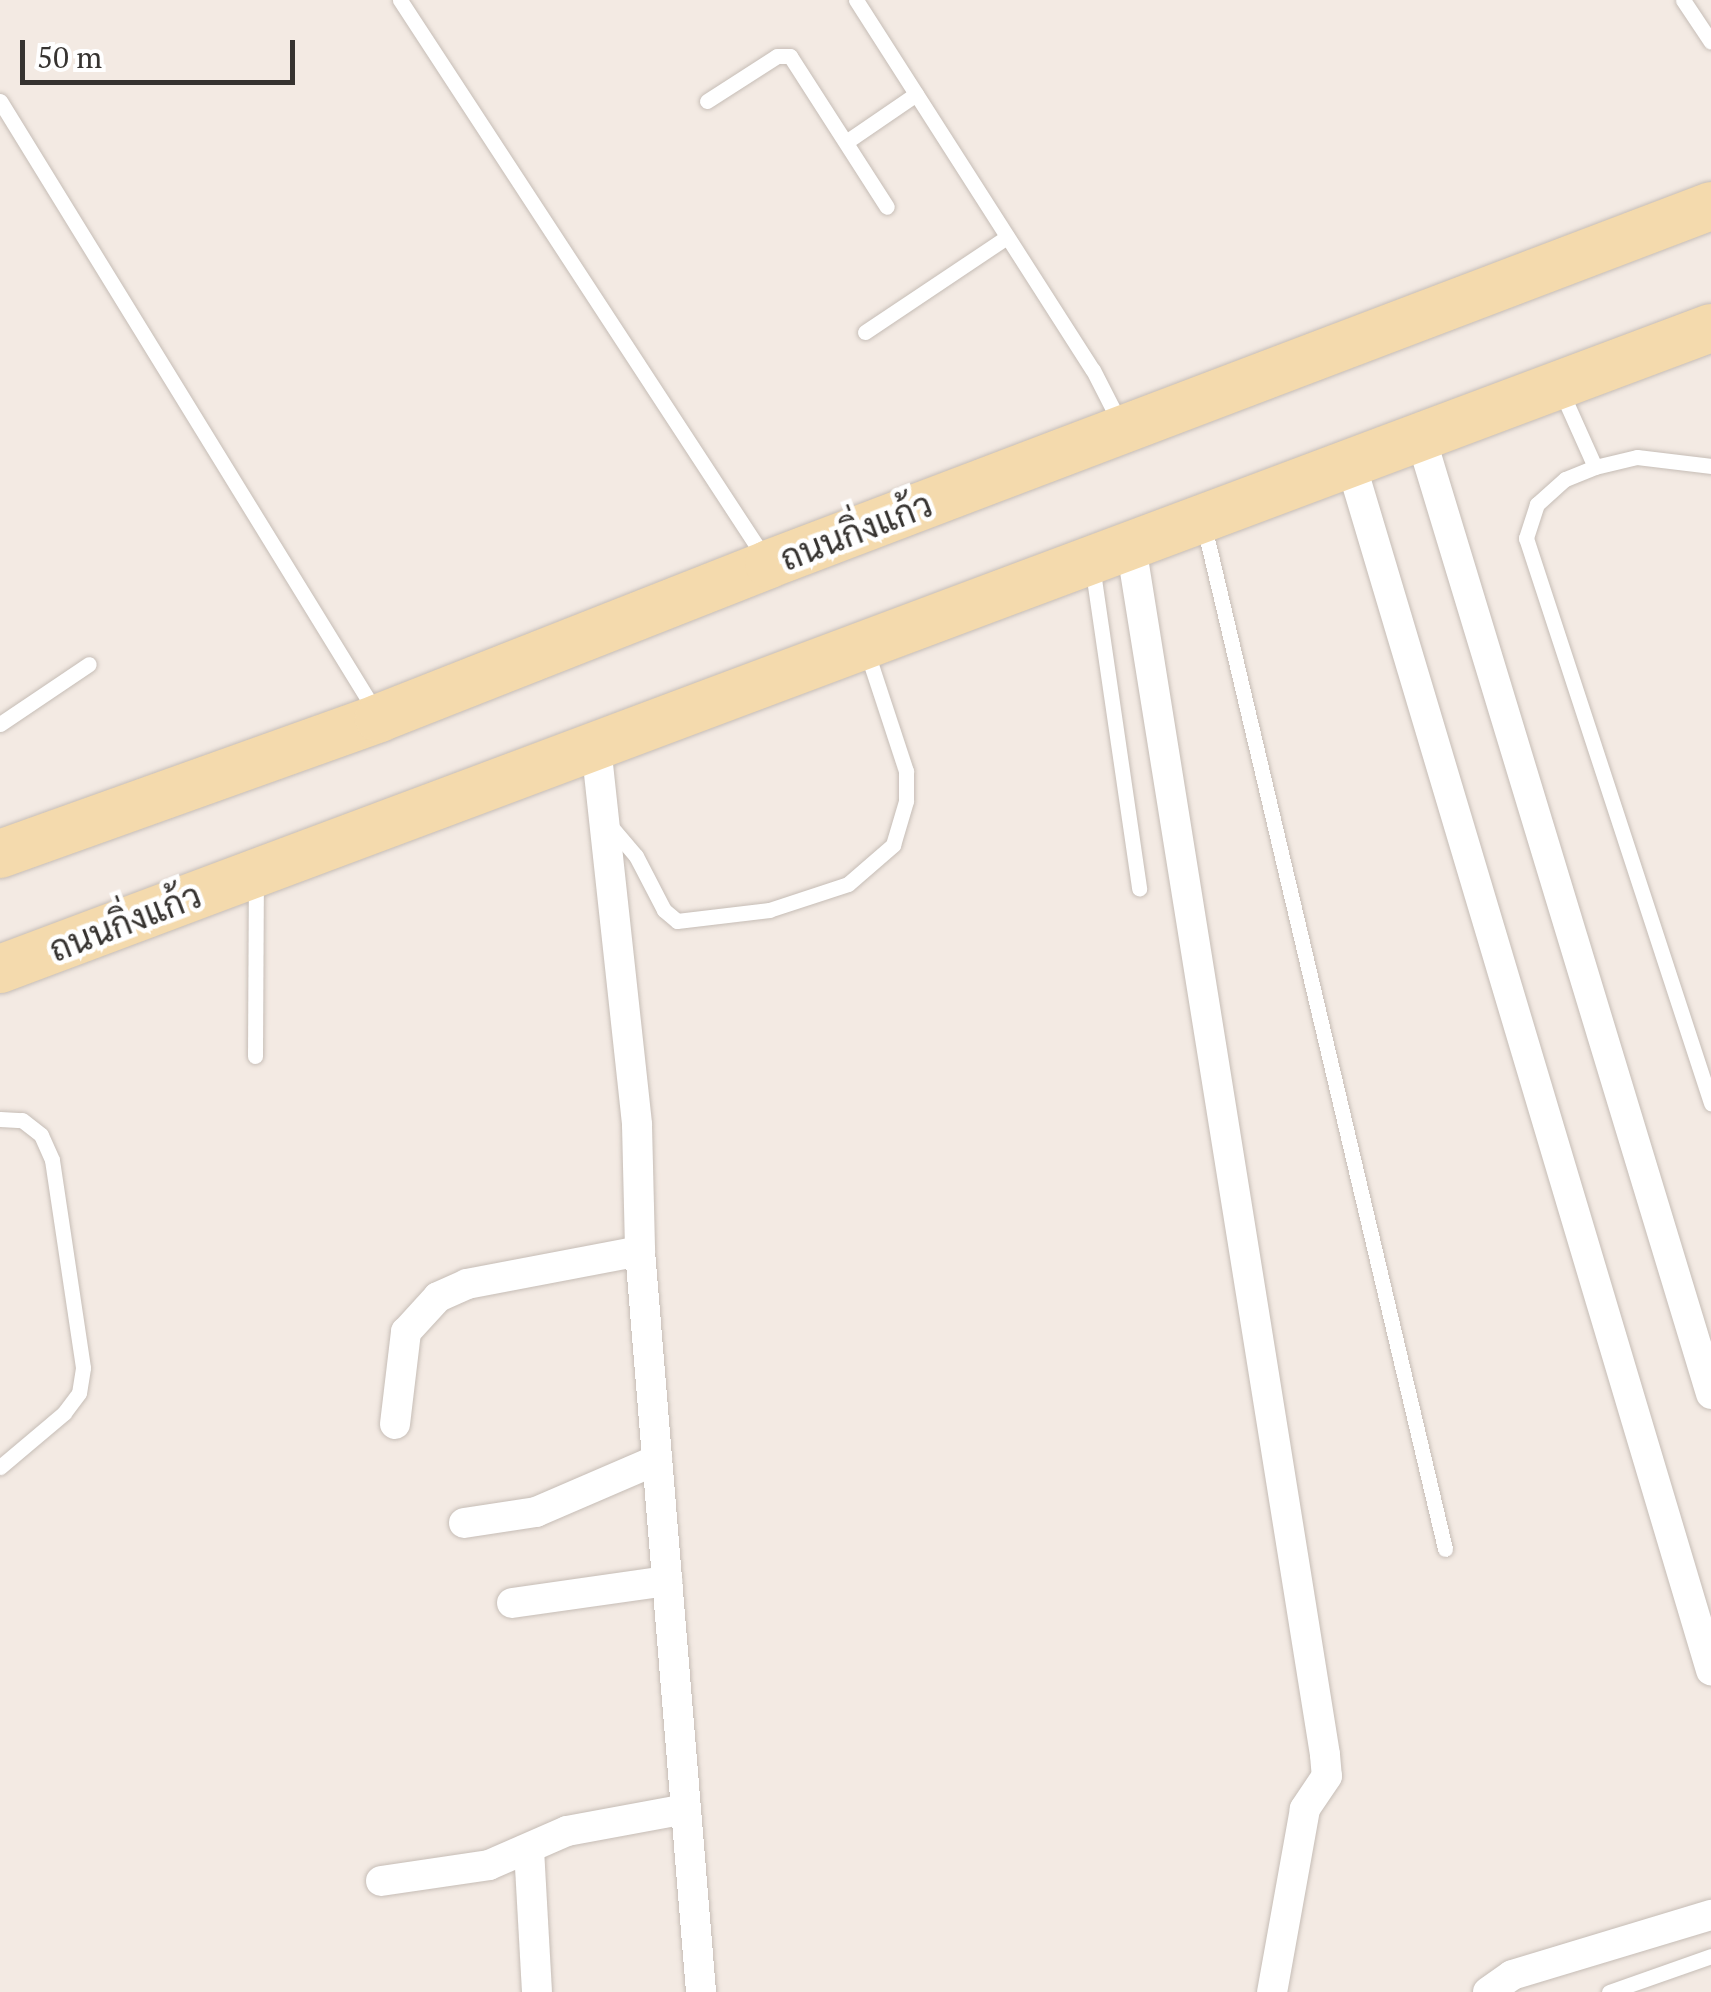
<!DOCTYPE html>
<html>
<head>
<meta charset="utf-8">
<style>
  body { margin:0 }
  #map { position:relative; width:1711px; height:1992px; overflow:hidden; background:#f3eae3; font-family:"PT Serif",Sarabun,serif }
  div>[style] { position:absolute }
  .roads { filter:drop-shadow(0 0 2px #c6bdb6) drop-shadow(0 0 2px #c6bdb6) }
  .lane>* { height:15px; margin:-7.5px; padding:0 7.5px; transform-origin:7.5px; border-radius:7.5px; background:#fff }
  .street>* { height:30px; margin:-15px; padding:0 15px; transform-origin:15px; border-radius:15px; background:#fff }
  .primary>* { height:48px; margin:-24px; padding:0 24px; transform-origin:24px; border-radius:24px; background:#f4daad }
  span { translate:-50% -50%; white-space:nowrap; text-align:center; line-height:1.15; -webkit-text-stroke:9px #fff; paint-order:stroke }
  .street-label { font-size:35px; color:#363330 }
  .scale { position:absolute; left:20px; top:40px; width:275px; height:45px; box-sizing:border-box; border:5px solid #363330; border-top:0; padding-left:12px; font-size:30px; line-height:35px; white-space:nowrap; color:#363330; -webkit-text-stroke:8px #fff; paint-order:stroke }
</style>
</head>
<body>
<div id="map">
  <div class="roads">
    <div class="lane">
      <i style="left:400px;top:0;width:665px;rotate:56.84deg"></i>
      <i style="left:856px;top:0;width:439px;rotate:57.4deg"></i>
      <i style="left:1093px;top:370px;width:62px;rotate:63deg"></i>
      <i style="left:1683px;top:0;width:50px;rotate:56.3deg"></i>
      <i style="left:0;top:101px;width:720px;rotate:58.41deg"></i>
      <i style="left:707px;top:101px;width:83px;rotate:-32.7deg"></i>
      <i style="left:777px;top:56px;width:13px"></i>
      <i style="left:790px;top:56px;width:179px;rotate:57.3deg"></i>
      <i style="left:846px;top:142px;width:85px;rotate:-34.4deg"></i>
      <i style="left:865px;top:332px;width:171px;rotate:-33.8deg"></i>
      <i style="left:1561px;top:391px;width:83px;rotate:65.9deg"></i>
      <i style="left:1595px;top:467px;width:43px;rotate:-13.4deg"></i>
      <i style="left:1637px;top:457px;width:75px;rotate:6.9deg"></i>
      <i style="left:1595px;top:467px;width:32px;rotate:158deg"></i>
      <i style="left:1565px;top:479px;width:38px;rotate:138deg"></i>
      <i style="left:1537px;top:504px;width:36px;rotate:108deg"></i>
      <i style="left:1526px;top:538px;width:595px;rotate:71.87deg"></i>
      <i style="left:1204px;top:526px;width:1051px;rotate:76.74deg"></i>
      <i style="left:1092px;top:565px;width:327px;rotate:81.7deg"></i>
      <i style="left:0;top:724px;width:107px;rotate:-34deg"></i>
      <i style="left:608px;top:823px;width:43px;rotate:49.7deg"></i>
      <i style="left:636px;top:856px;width:61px;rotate:62.6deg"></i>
      <i style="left:664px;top:910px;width:17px;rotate:40deg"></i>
      <i style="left:677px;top:921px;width:93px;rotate:-6.8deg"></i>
      <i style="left:769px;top:910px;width:83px;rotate:-18.2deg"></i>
      <i style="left:848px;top:884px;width:60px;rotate:-40.9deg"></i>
      <i style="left:893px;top:845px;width:46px;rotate:-73.5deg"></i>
      <i style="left:906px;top:801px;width:30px;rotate:-90deg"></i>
      <i style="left:906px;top:771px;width:128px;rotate:-108.2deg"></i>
      <i style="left:255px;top:1056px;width:174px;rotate:-89.7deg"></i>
      <i style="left:0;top:1119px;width:22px;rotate:3deg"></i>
      <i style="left:22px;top:1120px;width:24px;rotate:38deg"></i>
      <i style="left:41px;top:1135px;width:27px;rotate:66deg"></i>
      <i style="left:52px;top:1160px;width:210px;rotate:81.5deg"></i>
      <i style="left:83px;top:1368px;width:25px;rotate:99deg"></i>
      <i style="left:79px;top:1393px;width:25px;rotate:127deg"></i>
      <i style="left:64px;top:1413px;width:84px;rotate:139.8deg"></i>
      <i style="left:1609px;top:1992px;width:108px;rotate:-19.4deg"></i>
    </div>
    <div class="street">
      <i style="left:1421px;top:438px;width:999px;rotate:73.12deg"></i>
      <i style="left:1351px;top:464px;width:1259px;rotate:73.38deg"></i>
      <i style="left:1131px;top:546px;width:1224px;rotate:80.88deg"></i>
      <i style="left:1325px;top:1755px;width:21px;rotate:85deg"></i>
      <i style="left:1327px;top:1776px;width:40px;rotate:124deg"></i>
      <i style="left:1305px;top:1809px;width:186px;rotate:100.2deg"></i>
      <i style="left:596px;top:746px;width:381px;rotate:83.8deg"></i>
      <i style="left:637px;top:1125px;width:126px;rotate:88.6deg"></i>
      <i style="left:640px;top:1251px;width:744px;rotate:85.29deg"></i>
      <i style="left:395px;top:1424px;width:93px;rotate:-83.2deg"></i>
      <i style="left:406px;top:1332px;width:47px;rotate:-47.6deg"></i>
      <i style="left:438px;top:1297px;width:32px;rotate:-24deg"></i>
      <i style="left:467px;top:1284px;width:176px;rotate:-10.8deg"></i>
      <i style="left:464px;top:1523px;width:73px;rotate:-8.7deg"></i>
      <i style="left:536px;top:1512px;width:132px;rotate:-23.3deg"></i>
      <i style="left:512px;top:1603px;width:157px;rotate:-8.1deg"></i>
      <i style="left:529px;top:1849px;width:143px;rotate:86.8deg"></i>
      <i style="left:381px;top:1881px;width:109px;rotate:-8.4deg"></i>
      <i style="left:489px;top:1865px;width:85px;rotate:-23.6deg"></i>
      <i style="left:567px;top:1831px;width:121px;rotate:-10.5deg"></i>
      <i style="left:1488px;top:1992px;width:29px;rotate:-35deg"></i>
      <i style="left:1512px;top:1975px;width:208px;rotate:-16.8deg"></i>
    </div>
    <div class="primary">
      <i style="left:0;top:854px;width:403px;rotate:-19.7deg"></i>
      <i style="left:379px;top:718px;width:419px;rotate:-21.5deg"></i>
      <i style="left:769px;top:564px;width:1008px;rotate:-20.81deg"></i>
      <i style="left:0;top:969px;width:1827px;rotate:-20.54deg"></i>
    </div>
  </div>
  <div class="street-label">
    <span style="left:856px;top:531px;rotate:-21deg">ถนนกิ่งแก้ว</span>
    <span style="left:125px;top:922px;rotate:-21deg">ถนนกิ่งแก้ว</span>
  </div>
  <div class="scale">50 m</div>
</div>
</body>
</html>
